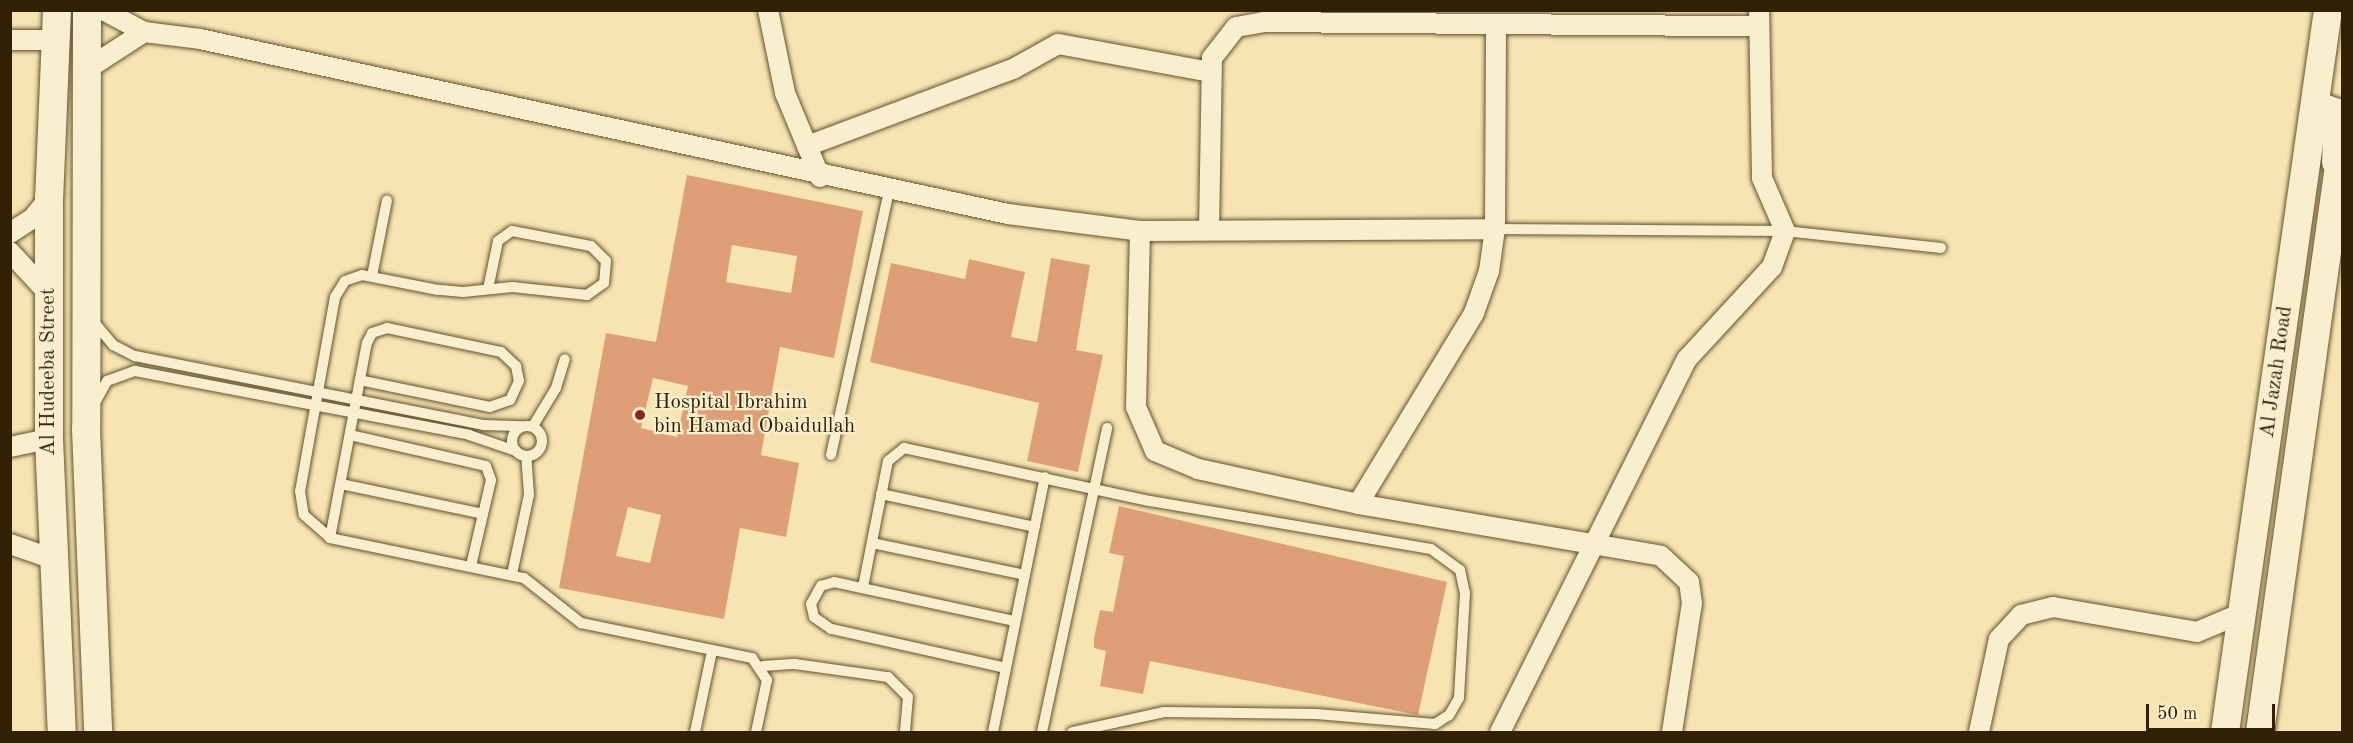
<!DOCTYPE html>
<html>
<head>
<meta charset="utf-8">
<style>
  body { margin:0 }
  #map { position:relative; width:2353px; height:743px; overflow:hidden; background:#f6e5b2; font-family:"Old Standard TT",serif }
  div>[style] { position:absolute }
  .building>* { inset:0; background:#df9f76 }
  .roads { filter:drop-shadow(0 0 2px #635130) drop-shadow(0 0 2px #635130) }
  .lane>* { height:10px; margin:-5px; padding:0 5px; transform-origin:5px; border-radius:5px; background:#f9eecd }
  .lane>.ring { margin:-5px; padding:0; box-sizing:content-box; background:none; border:10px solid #f9eecd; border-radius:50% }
  .street>* { height:20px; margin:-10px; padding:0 10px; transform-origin:10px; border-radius:10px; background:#f9eecd }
  .secondary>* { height:28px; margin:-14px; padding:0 14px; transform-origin:14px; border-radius:14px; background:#f9eecd }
  .dots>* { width:16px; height:16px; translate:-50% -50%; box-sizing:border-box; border:3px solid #f9eecd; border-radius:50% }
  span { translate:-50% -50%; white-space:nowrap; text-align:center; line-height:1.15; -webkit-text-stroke:4.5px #f9eecd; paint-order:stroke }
  .street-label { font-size:21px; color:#322005 }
  .poi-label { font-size:21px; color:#322005 }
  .left { translate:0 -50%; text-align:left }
  .frame { position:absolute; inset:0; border:12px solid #322005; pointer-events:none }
  .scale { position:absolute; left:2146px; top:704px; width:129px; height:27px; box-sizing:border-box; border:3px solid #322005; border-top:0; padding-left:8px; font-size:18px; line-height:21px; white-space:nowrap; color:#322005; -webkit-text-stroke:4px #f9eecd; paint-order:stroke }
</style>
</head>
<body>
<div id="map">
  <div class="building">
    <i style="clip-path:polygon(evenodd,687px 175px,863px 211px,834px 358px,780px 347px,761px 455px,799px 463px,786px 537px,740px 528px,724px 619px,559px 588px,606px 333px,656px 342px,687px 175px,732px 245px,797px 256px,791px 293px,726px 282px,732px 245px,687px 175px,653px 378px,688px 386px,677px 437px,641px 428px,653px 378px,687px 175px,628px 507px,661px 515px,650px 563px,616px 556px,628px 507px)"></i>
    <i style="clip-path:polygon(1051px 258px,1090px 265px,1076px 350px,1103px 355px,1078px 472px,1027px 461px,1039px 403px,870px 362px,891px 263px,965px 279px,969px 259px,1025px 272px,1011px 337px,1037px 342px)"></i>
    <i style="clip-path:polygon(1119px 506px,1447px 582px,1418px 715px,1150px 661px,1143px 694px,1100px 686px,1106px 651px,1094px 648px,1094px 638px,1100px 610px,1113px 612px,1124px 556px,1109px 553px)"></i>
  </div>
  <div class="roads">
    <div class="lane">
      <i style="left:1495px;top:229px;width:290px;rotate:0.4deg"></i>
      <i style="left:1785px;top:231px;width:157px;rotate:6.2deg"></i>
      <i style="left:372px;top:276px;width:77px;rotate:-78.8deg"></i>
      <i style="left:488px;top:289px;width:49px;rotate:-78.2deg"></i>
      <i style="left:498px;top:241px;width:17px;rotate:-36deg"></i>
      <i style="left:512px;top:231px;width:80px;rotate:10.8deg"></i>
      <i style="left:591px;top:246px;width:21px;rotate:45deg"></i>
      <i style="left:606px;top:261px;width:22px;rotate:95deg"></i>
      <i style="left:604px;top:283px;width:21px;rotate:145deg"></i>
      <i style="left:587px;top:295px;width:75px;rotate:-173.9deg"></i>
      <i style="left:512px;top:287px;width:49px;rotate:174.2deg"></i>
      <i style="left:463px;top:292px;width:25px;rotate:-175deg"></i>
      <i style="left:438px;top:290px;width:77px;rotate:-168.8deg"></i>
      <i style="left:362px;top:275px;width:18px;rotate:161deg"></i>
      <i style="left:345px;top:281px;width:19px;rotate:122deg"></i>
      <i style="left:335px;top:297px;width:197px;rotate:100.2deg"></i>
      <i style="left:300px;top:491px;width:24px;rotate:81deg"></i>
      <i style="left:304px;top:515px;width:35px;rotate:41deg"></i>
      <i style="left:330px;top:538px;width:198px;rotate:11.7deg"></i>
      <i style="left:524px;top:578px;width:73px;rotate:38.3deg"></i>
      <i style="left:581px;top:623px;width:175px;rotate:11.6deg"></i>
      <i style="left:752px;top:658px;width:27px;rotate:56deg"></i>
      <i style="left:767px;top:680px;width:53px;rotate:101.9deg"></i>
      <i style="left:93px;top:321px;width:31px;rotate:50deg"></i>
      <i style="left:113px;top:345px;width:25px;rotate:27deg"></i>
      <i style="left:135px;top:356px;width:356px;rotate:11.2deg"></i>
      <i style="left:484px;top:425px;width:38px;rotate:2deg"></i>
      <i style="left:96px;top:401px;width:23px;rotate:-61deg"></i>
      <i style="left:107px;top:381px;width:30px;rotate:-20deg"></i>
      <i style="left:135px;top:371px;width:340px;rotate:10.8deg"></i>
      <i style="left:469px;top:435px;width:50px;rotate:18.8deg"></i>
      <i class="ring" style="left:512px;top:426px;width:20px;height:20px"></i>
      <i style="left:533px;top:426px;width:44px;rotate:-58.8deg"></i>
      <i style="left:556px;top:388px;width:30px;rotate:-73deg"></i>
      <i style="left:350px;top:435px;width:139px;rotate:12.8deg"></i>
      <i style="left:486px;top:466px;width:15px;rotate:70deg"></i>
      <i style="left:491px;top:480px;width:88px;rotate:103.1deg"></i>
      <i style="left:831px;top:455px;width:270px;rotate:-77.6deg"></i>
      <i style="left:341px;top:484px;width:145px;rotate:11.9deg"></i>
      <i style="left:881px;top:494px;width:157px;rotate:12.1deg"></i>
      <i style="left:330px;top:538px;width:198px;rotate:-79.3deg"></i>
      <i style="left:367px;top:343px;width:11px;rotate:-63deg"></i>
      <i style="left:372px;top:333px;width:16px;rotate:-18deg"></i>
      <i style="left:387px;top:328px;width:116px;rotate:11.9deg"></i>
      <i style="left:501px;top:352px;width:21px;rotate:43deg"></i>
      <i style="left:516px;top:366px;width:15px;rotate:79deg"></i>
      <i style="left:519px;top:381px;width:21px;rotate:115deg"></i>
      <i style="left:510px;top:400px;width:21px;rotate:161deg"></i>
      <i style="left:490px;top:407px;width:133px;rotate:-168.3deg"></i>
      <i style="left:872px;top:543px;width:156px;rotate:11.8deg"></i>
      <i style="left:512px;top:574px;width:81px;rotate:-77.9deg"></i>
      <i style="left:529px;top:495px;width:39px;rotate:-94deg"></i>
      <i style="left:863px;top:587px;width:128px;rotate:-78.8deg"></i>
      <i style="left:888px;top:461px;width:21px;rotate:-39deg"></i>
      <i style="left:904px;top:448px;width:252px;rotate:12.2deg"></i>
      <i style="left:1150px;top:501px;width:285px;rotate:9.7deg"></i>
      <i style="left:1431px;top:549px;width:36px;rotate:36deg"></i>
      <i style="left:1460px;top:570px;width:24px;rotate:78deg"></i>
      <i style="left:1465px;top:593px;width:105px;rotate:93.3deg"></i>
      <i style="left:1459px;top:698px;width:20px;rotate:120deg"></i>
      <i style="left:1449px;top:715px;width:17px;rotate:147deg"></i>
      <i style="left:1435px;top:724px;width:119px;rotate:-175.2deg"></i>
      <i style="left:1316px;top:714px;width:152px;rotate:-179.2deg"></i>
      <i style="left:1164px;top:712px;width:94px;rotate:167.7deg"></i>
      <i style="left:763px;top:666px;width:32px;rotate:-4deg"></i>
      <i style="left:795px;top:664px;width:94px;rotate:8deg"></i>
      <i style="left:888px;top:677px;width:28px;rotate:45deg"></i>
      <i style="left:908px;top:697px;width:35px;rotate:95deg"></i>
      <i style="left:1006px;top:668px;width:179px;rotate:-167.4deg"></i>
      <i style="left:831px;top:629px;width:21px;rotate:-145deg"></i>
      <i style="left:814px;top:617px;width:13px;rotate:-103deg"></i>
      <i style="left:811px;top:604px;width:21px;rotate:-61deg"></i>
      <i style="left:821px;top:586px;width:14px;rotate:-17deg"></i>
      <i style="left:834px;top:582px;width:185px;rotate:12.2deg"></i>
      <i style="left:695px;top:732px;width:83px;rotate:-78.1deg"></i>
      <i style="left:993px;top:732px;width:260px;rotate:-78.5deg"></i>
      <i style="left:1042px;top:732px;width:311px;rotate:-77.9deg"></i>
    </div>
    <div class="street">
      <i style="left:103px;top:10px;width:47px;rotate:28.2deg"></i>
      <i style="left:144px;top:32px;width:56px;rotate:7.1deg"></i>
      <i style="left:200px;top:39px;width:827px;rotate:12.22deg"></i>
      <i style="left:1008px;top:214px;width:133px;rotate:7.3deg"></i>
      <i style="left:1140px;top:231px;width:355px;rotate:-0.3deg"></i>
      <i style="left:768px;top:10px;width:85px;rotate:78.4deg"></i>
      <i style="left:785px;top:93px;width:91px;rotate:67.4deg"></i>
      <i style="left:10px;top:40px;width:45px"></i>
      <i style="left:84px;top:71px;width:72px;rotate:-33deg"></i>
      <i style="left:807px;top:146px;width:220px;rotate:-20.5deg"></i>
      <i style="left:1013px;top:69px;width:51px;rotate:-29.1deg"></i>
      <i style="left:1058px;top:44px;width:156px;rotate:10.4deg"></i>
      <i style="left:1209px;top:229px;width:171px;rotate:-89deg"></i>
      <i style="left:1212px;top:58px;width:39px;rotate:-52deg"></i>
      <i style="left:1236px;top:27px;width:27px;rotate:-10deg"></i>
      <i style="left:1263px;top:22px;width:496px;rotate:0.5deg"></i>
      <i style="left:1140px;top:231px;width:176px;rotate:91.3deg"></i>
      <i style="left:1136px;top:407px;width:48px;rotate:66.6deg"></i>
      <i style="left:1155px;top:451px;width:47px;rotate:22.7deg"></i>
      <i style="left:1198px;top:469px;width:164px;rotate:12.3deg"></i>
      <i style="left:1358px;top:504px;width:307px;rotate:9.7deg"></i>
      <i style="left:1661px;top:556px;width:38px;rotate:43deg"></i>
      <i style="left:1689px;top:582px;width:21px;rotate:82deg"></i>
      <i style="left:1692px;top:603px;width:131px;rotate:98.8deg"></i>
      <i style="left:10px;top:233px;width:27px;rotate:-33deg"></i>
      <i style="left:33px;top:218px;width:26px;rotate:-51deg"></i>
      <i style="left:10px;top:252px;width:57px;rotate:47.1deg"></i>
      <i style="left:10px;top:447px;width:40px;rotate:-12deg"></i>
      <i style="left:1358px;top:504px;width:223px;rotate:-58.7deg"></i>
      <i style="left:1474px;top:313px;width:45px;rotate:-70.3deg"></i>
      <i style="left:1489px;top:271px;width:42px;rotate:-81.9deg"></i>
      <i style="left:1495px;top:229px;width:202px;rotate:-89.7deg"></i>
      <i style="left:10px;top:544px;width:46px;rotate:19.2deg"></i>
      <i style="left:1500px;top:732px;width:417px;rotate:-63.4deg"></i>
      <i style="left:1687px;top:359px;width:125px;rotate:-47.3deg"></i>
      <i style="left:1772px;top:267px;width:38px;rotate:-70deg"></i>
      <i style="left:1785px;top:231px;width:58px;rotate:-113.5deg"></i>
      <i style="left:1762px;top:178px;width:168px;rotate:-91deg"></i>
      <i style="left:1979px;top:732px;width:95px;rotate:-77.9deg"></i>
      <i style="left:1999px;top:639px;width:33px;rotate:-47deg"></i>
      <i style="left:2021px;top:615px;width:33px;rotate:-14deg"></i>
      <i style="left:2053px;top:607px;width:146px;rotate:9.8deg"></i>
      <i style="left:2197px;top:632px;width:49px;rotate:-22.9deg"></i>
    </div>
    <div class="secondary">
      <i style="left:57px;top:10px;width:188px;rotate:92.4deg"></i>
      <i style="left:49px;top:198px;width:241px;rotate:90deg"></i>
      <i style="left:49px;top:439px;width:293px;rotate:87.5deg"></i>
      <i style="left:87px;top:10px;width:419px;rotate:90.1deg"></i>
      <i style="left:86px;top:429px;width:303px;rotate:87.7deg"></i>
      <i style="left:2313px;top:119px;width:16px;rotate:-40deg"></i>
      <i style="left:2325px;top:109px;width:14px;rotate:17deg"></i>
      <i style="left:2338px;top:113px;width:49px;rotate:92.3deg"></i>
      <i style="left:2225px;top:732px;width:729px;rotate:-81.88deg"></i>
      <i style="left:2260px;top:732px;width:594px;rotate:-82.06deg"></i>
    </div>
  </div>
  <div class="dots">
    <i style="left:640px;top:415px;background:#8f2418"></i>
  </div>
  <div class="street-label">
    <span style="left:49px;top:372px;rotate:-90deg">Al Hudeeba Street</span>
    <span style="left:2277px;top:372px;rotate:-82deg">Al Jazah Road</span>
  </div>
  <div class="poi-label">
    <span class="left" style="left:654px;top:415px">Hospital Ibrahim<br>bin Hamad Obaidullah</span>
  </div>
  <div class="frame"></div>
  <div class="scale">50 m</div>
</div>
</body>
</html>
